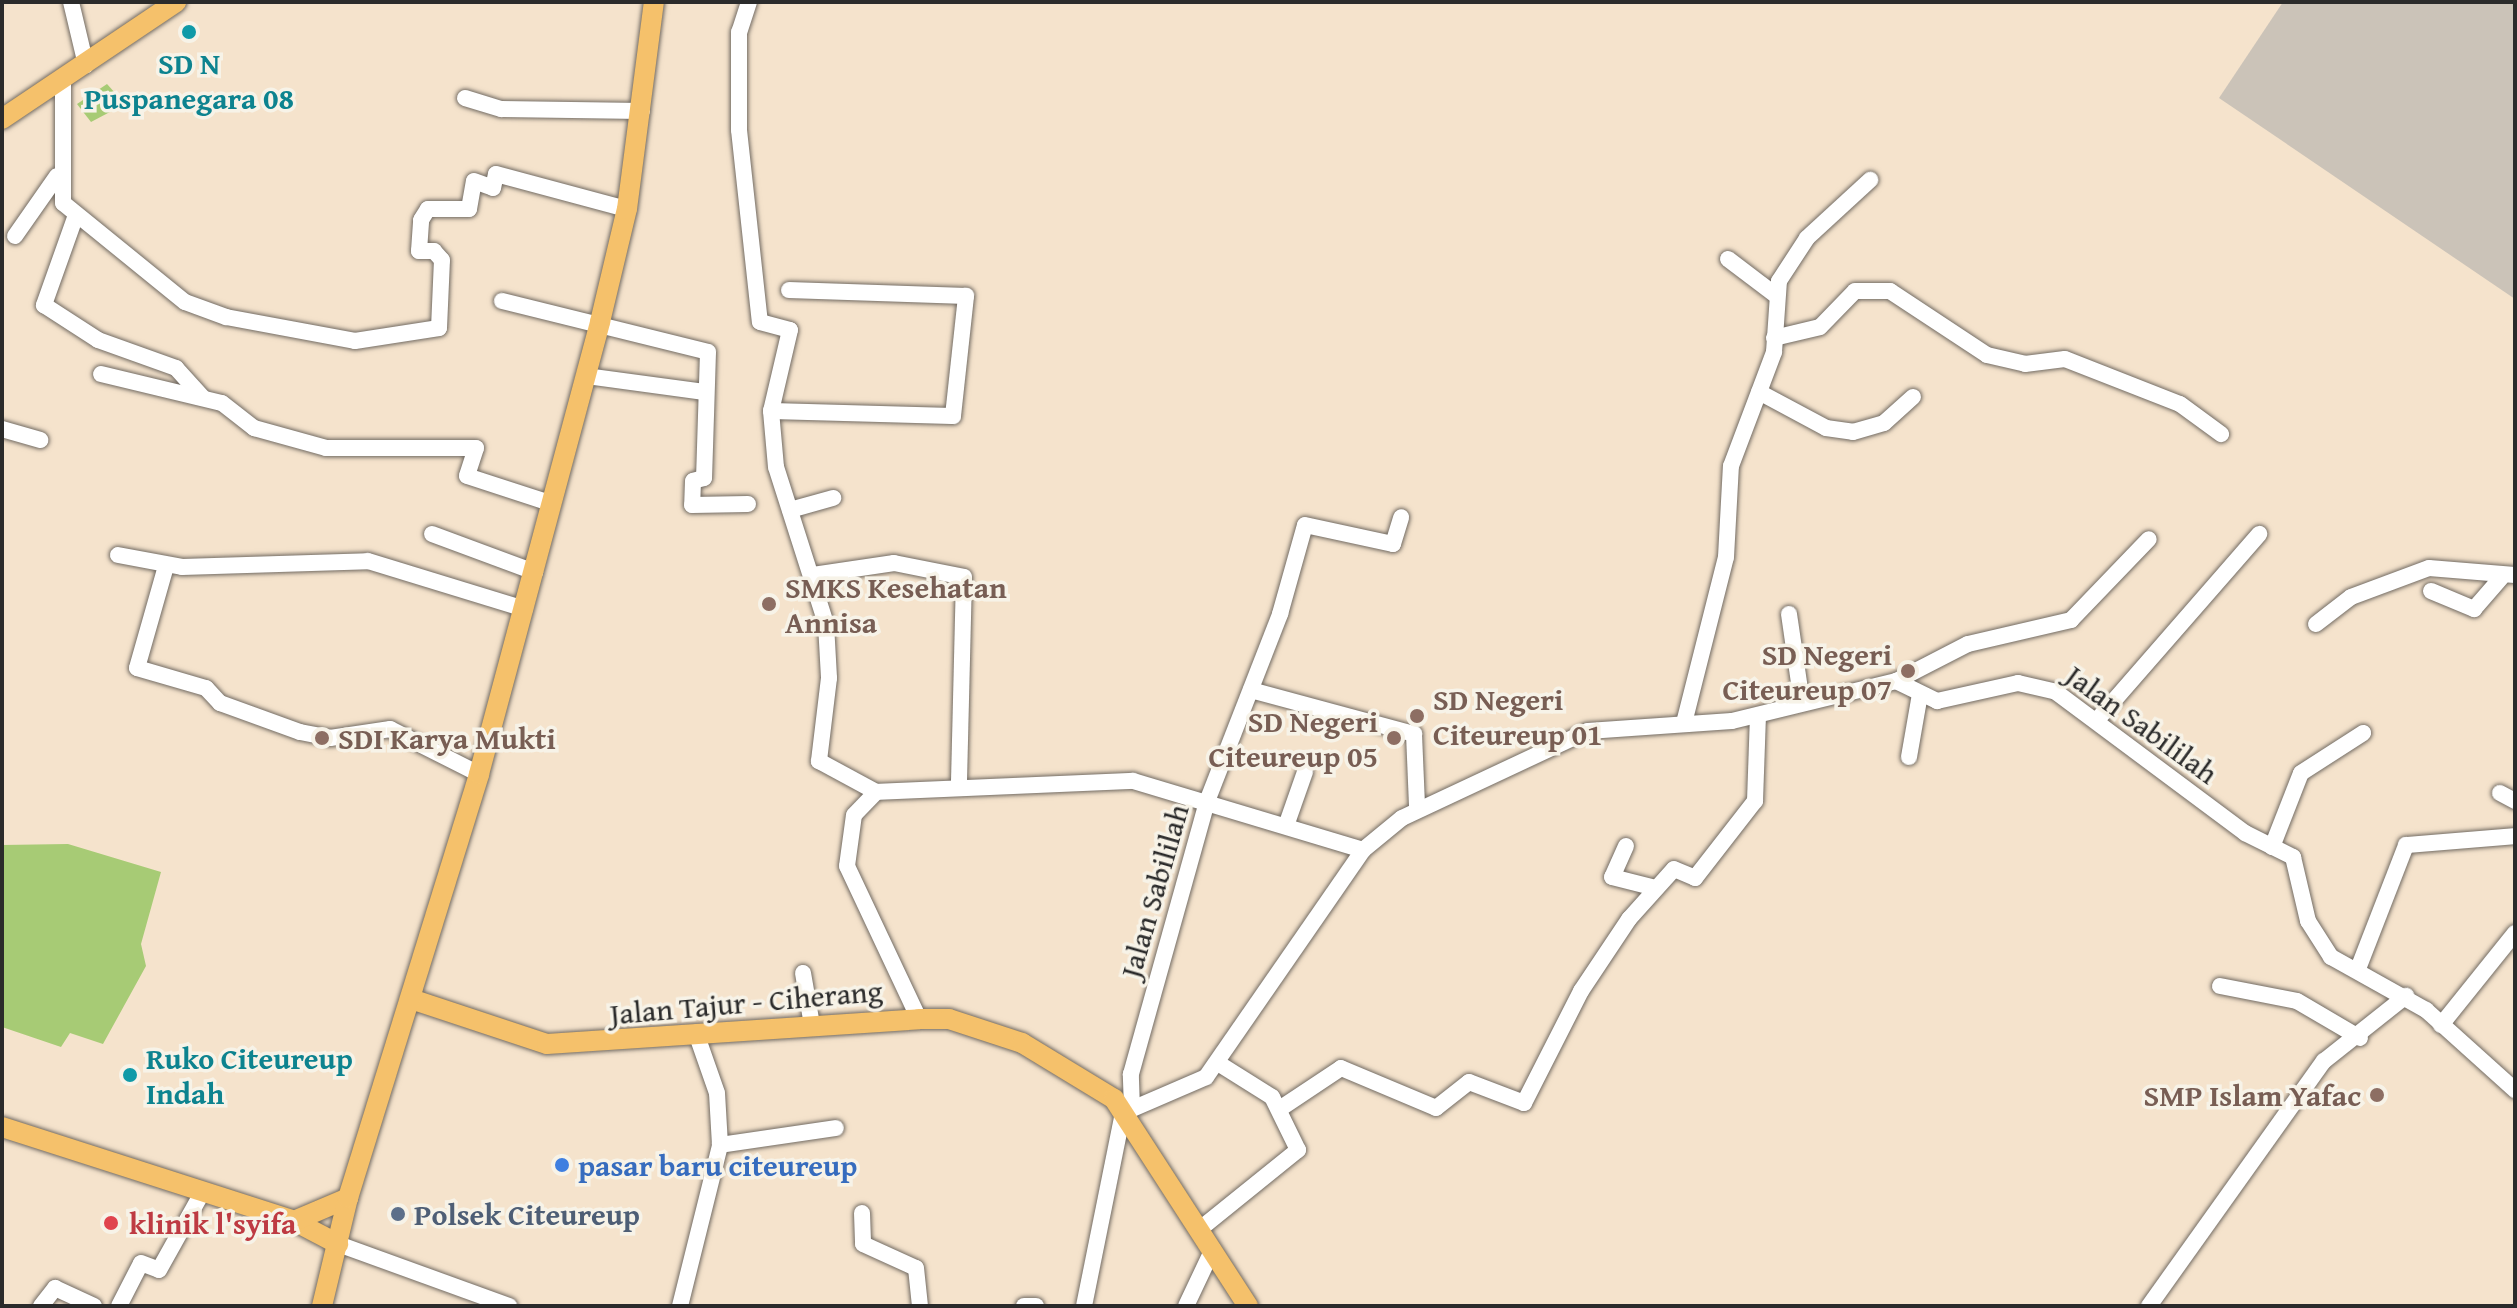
<!DOCTYPE html>
<html>
<head>
<meta charset="utf-8">
<style>
  body { margin:0 }
  #map { position:relative; width:2517px; height:1308px; overflow:hidden; background:#f5e3cc; font-family:"Gentium Book Plus",serif }
  div>[style] { position:absolute }
  .industrial>* { inset:0; background:#cbc3b8 }
  .green>* { inset:0; background:#a7cb75 }
  .roads { filter:drop-shadow(0 0 2px #726b63) drop-shadow(0 0 2px #726b63) }
  .minor>* { height:16px; margin:-8px; padding:0 8px; transform-origin:8px; border-radius:8px; background:#fff }
  .major>* { height:20px; margin:-10px; padding:0 10px; transform-origin:10px; border-radius:10px; background:#f5c16b }
  .dots>* { width:22px; height:22px; translate:-50% -50%; box-sizing:border-box; border:4px solid #f7f3e8; border-radius:50% }
  span { translate:-50% -50%; white-space:nowrap; text-align:center; line-height:1.15; -webkit-text-stroke:7px #f7f3e8; paint-order:stroke }
  .culture-label { font-size:30px; color:#0d838f; font-weight:700 }
  .left { translate:0 -50%; text-align:left }
  .education-label { font-size:30px; color:#785e54; font-weight:700 }
  .right { translate:-100% -50%; text-align:right }
  .street-label { font-size:30px; color:#2b2b2b }
  .shop-label { font-size:30px; color:#366cbe; font-weight:700 }
  .service-label { font-size:30px; color:#4e5e75; font-weight:700 }
  .health-label { font-size:30px; color:#be3a42; font-weight:700 }
  .frame { position:absolute; inset:0; border:4px solid #2b2b2b; pointer-events:none }
</style>
</head>
<body>
<div id="map">
  <div class="industrial">
    <i style="clip-path:polygon(2283px 2px,2515px 2px,2515px 299px,2219px 98px)"></i>
  </div>
  <div class="green">
    <i style="clip-path:polygon(107px 84px,125px 104px,91px 122px,77px 104px)"></i>
    <i style="clip-path:polygon(68px 844px,161px 872px,141px 944px,146px 966px,103px 1044px,70px 1033px,61px 1047px,2px 1027px,2px 845px)"></i>
  </div>
  <div class="roads">
    <div class="minor">
      <i style="left:71px;top:2px;width:65px;rotate:76.6deg"></i>
      <i style="left:749px;top:2px;width:32px;rotate:108deg"></i>
      <i style="left:739px;top:32px;width:98px;rotate:90deg"></i>
      <i style="left:739px;top:130px;width:193px;rotate:83.8deg"></i>
      <i style="left:760px;top:322px;width:31px;rotate:15deg"></i>
      <i style="left:790px;top:330px;width:83px;rotate:103.2deg"></i>
      <i style="left:771px;top:411px;width:56px;rotate:84.9deg"></i>
      <i style="left:776px;top:467px;width:165px;rotate:72.3deg"></i>
      <i style="left:826px;top:624px;width:54px;rotate:86.8deg"></i>
      <i style="left:829px;top:678px;width:84px;rotate:96.9deg"></i>
      <i style="left:819px;top:761px;width:65px;rotate:28.5deg"></i>
      <i style="left:63px;top:82px;width:121px;rotate:90deg"></i>
      <i style="left:63px;top:203px;width:157px;rotate:39.1deg"></i>
      <i style="left:185px;top:302px;width:44px;rotate:20.1deg"></i>
      <i style="left:226px;top:317px;width:131px;rotate:10.5deg"></i>
      <i style="left:355px;top:341px;width:85px;rotate:-8.8deg"></i>
      <i style="left:439px;top:328px;width:68px;rotate:-87.5deg"></i>
      <i style="left:442px;top:260px;width:12px;rotate:-132deg"></i>
      <i style="left:434px;top:251px;width:15px;rotate:180deg"></i>
      <i style="left:419px;top:251px;width:31px;rotate:-86deg"></i>
      <i style="left:421px;top:220px;width:13px;rotate:-58deg"></i>
      <i style="left:428px;top:209px;width:41px"></i>
      <i style="left:469px;top:209px;width:28px;rotate:-80deg"></i>
      <i style="left:474px;top:181px;width:20px;rotate:20deg"></i>
      <i style="left:493px;top:188px;width:14px;rotate:-78deg"></i>
      <i style="left:496px;top:174px;width:136px;rotate:15deg"></i>
      <i style="left:465px;top:98px;width:38px;rotate:17deg"></i>
      <i style="left:501px;top:109px;width:141px;rotate:0.8deg"></i>
      <i style="left:76px;top:215px;width:96px;rotate:109.6deg"></i>
      <i style="left:44px;top:305px;width:64px;rotate:32.9deg"></i>
      <i style="left:98px;top:340px;width:83px;rotate:19.7deg"></i>
      <i style="left:176px;top:368px;width:40px;rotate:48deg"></i>
      <i style="left:15px;top:236px;width:73px;rotate:-55deg"></i>
      <i style="left:1728px;top:259px;width:61px;rotate:37.1deg"></i>
      <i style="left:502px;top:301px;width:212px;rotate:13.9deg"></i>
      <i style="left:708px;top:352px;width:126px;rotate:91.8deg"></i>
      <i style="left:704px;top:478px;width:11px;rotate:165deg"></i>
      <i style="left:693px;top:481px;width:24px;rotate:92deg"></i>
      <i style="left:692px;top:505px;width:56px;rotate:-1deg"></i>
      <i style="left:1774px;top:338px;width:47px;rotate:-13.4deg"></i>
      <i style="left:1820px;top:327px;width:50px;rotate:-45.8deg"></i>
      <i style="left:1855px;top:291px;width:35px"></i>
      <i style="left:1890px;top:291px;width:116px;rotate:33.4deg"></i>
      <i style="left:1987px;top:355px;width:39px;rotate:13deg"></i>
      <i style="left:2025px;top:364px;width:40px;rotate:-7.1deg"></i>
      <i style="left:2065px;top:359px;width:123px;rotate:21.4deg"></i>
      <i style="left:2180px;top:404px;width:51px;rotate:36.2deg"></i>
      <i style="left:101px;top:374px;width:124px;rotate:13.5deg"></i>
      <i style="left:222px;top:403px;width:41px;rotate:38deg"></i>
      <i style="left:254px;top:428px;width:75px;rotate:15.5deg"></i>
      <i style="left:326px;top:448px;width:150px"></i>
      <i style="left:476px;top:448px;width:29px;rotate:108deg"></i>
      <i style="left:467px;top:476px;width:90px;rotate:18deg"></i>
      <i style="left:586px;top:376px;width:119px;rotate:7.7deg"></i>
      <i style="left:1759px;top:392px;width:76px;rotate:28.2deg"></i>
      <i style="left:1826px;top:428px;width:27px;rotate:8deg"></i>
      <i style="left:1853px;top:432px;width:32px;rotate:-16deg"></i>
      <i style="left:1884px;top:423px;width:39px;rotate:-42deg"></i>
      <i style="left:771px;top:411px;width:182px;rotate:1.6deg"></i>
      <i style="left:953px;top:416px;width:121px;rotate:-83.8deg"></i>
      <i style="left:966px;top:296px;width:177px;rotate:-178.1deg"></i>
      <i style="left:2px;top:429px;width:40px;rotate:16deg"></i>
      <i style="left:790px;top:510px;width:45px;rotate:-15.6deg"></i>
      <i style="left:432px;top:534px;width:110px;rotate:20.3deg"></i>
      <i style="left:118px;top:555px;width:65px;rotate:10.6deg"></i>
      <i style="left:182px;top:567px;width:186px;rotate:-1.8deg"></i>
      <i style="left:368px;top:561px;width:164px;rotate:17deg"></i>
      <i style="left:166px;top:566px;width:106px;rotate:105.9deg"></i>
      <i style="left:137px;top:668px;width:72px;rotate:16.2deg"></i>
      <i style="left:206px;top:688px;width:21px;rotate:47deg"></i>
      <i style="left:220px;top:703px;width:85px;rotate:19.9deg"></i>
      <i style="left:300px;top:732px;width:31px;rotate:11deg"></i>
      <i style="left:330px;top:738px;width:61px;rotate:-8.5deg"></i>
      <i style="left:390px;top:729px;width:100px;rotate:26.8deg"></i>
      <i style="left:813px;top:575px;width:82px;rotate:-8.4deg"></i>
      <i style="left:894px;top:563px;width:71px;rotate:11.3deg"></i>
      <i style="left:964px;top:577px;width:208px;rotate:91.4deg"></i>
      <i style="left:2431px;top:591px;width:47px;rotate:22.7deg"></i>
      <i style="left:2474px;top:609px;width:41px;rotate:-48.9deg"></i>
      <i style="left:1789px;top:614px;width:90px;rotate:81.7deg"></i>
      <i style="left:2316px;top:624px;width:44px;rotate:-37.6deg"></i>
      <i style="left:2351px;top:597px;width:83px;rotate:-20.4deg"></i>
      <i style="left:2429px;top:568px;width:86px;rotate:4.7deg"></i>
      <i style="left:1896px;top:681px;width:81px;rotate:-27.2deg"></i>
      <i style="left:1968px;top:644px;width:106px;rotate:-13.1deg"></i>
      <i style="left:2071px;top:620px;width:112px;rotate:-46.1deg"></i>
      <i style="left:1251px;top:690px;width:169px;rotate:15.1deg"></i>
      <i style="left:1414px;top:734px;width:73px;rotate:87.6deg"></i>
      <i style="left:2097px;top:720px;width:247px;rotate:-48.9deg"></i>
      <i style="left:1684px;top:723px;width:171px;rotate:-75.8deg"></i>
      <i style="left:1726px;top:557px;width:91px;rotate:-86.9deg"></i>
      <i style="left:1731px;top:466px;width:122px;rotate:-69.3deg"></i>
      <i style="left:1774px;top:352px;width:71px;rotate:-86deg"></i>
      <i style="left:1779px;top:281px;width:51px;rotate:-56.9deg"></i>
      <i style="left:1807px;top:238px;width:86px;rotate:-42.6deg"></i>
      <i style="left:1909px;top:757px;width:64px;rotate:-80.1deg"></i>
      <i style="left:2500px;top:793px;width:17px;rotate:28deg"></i>
      <i style="left:1287px;top:823px;width:54px;rotate:-70.6deg"></i>
      <i style="left:1626px;top:846px;width:34px;rotate:114deg"></i>
      <i style="left:1612px;top:877px;width:44px;rotate:14.3deg"></i>
      <i style="left:2272px;top:847px;width:79px;rotate:-68.6deg"></i>
      <i style="left:2301px;top:773px;width:74px;rotate:-32.8deg"></i>
      <i style="left:2358px;top:969px;width:133px;rotate:-68.8deg"></i>
      <i style="left:2406px;top:845px;width:109px;rotate:-4.7deg"></i>
      <i style="left:803px;top:973px;width:53px;rotate:80.2deg"></i>
      <i style="left:2220px;top:986px;width:78px;rotate:11deg"></i>
      <i style="left:2297px;top:1001px;width:73px;rotate:30.4deg"></i>
      <i style="left:919px;top:1019px;width:169px;rotate:-115.2deg"></i>
      <i style="left:847px;top:866px;width:51px;rotate:-82.2deg"></i>
      <i style="left:854px;top:815px;width:32px;rotate:-46deg"></i>
      <i style="left:876px;top:792px;width:257px;rotate:-2.5deg"></i>
      <i style="left:1133px;top:781px;width:240px;rotate:16.7deg"></i>
      <i style="left:2441px;top:1025px;width:118px;rotate:-51.2deg"></i>
      <i style="left:1281px;top:1108px;width:72px;rotate:-33.7deg"></i>
      <i style="left:1341px;top:1068px;width:103px;rotate:22.8deg"></i>
      <i style="left:1436px;top:1108px;width:42px;rotate:-38.2deg"></i>
      <i style="left:1469px;top:1082px;width:59px;rotate:20.9deg"></i>
      <i style="left:1524px;top:1103px;width:126px;rotate:-63deg"></i>
      <i style="left:1581px;top:991px;width:87px;rotate:-56.3deg"></i>
      <i style="left:1629px;top:919px;width:67px;rotate:-48deg"></i>
      <i style="left:1674px;top:869px;width:23px;rotate:23deg"></i>
      <i style="left:1695px;top:878px;width:98px;rotate:-52.1deg"></i>
      <i style="left:1755px;top:801px;width:85px;rotate:-88deg"></i>
      <i style="left:1132px;top:1109px;width:35px;rotate:-92deg"></i>
      <i style="left:1131px;top:1074px;width:286px;rotate:-74.4deg"></i>
      <i style="left:1208px;top:799px;width:199px;rotate:-68.7deg"></i>
      <i style="left:1280px;top:614px;width:92px;rotate:-74.3deg"></i>
      <i style="left:1305px;top:525px;width:90px;rotate:12.2deg"></i>
      <i style="left:1393px;top:544px;width:28px;rotate:-73deg"></i>
      <i style="left:720px;top:1145px;width:117px;rotate:-8.3deg"></i>
      <i style="left:862px;top:1213px;width:31px;rotate:88deg"></i>
      <i style="left:863px;top:1244px;width:58px;rotate:24.4deg"></i>
      <i style="left:916px;top:1268px;width:38px;rotate:84deg"></i>
      <i style="left:1200px;top:1229px;width:126px;rotate:-38.9deg"></i>
      <i style="left:1298px;top:1150px;width:59px;rotate:-116.1deg"></i>
      <i style="left:1272px;top:1097px;width:64px;rotate:-147.8deg"></i>
      <i style="left:338px;top:1244px;width:182px;rotate:19.9deg"></i>
      <i style="left:41px;top:1306px;width:23px;rotate:-52deg"></i>
      <i style="left:55px;top:1288px;width:43px;rotate:24.8deg"></i>
      <i style="left:119px;top:1306px;width:48px;rotate:-62.9deg"></i>
      <i style="left:141px;top:1263px;width:19px;rotate:21deg"></i>
      <i style="left:159px;top:1270px;width:88px;rotate:-60.8deg"></i>
      <i style="left:680px;top:1306px;width:166px;rotate:-76deg"></i>
      <i style="left:720px;top:1145px;width:52px;rotate:-93.3deg"></i>
      <i style="left:717px;top:1093px;width:64px;rotate:-109.3deg"></i>
      <i style="left:1024px;top:1306px;width:12px"></i>
      <i style="left:1084px;top:1306px;width:197px;rotate:-78.6deg"></i>
      <i style="left:1123px;top:1113px;width:90px;rotate:-23.4deg"></i>
      <i style="left:1206px;top:1077px;width:276px;rotate:-55.3deg"></i>
      <i style="left:1363px;top:850px;width:50px;rotate:-39.4deg"></i>
      <i style="left:1402px;top:818px;width:205px;rotate:-25.1deg"></i>
      <i style="left:1588px;top:731px;width:144px;rotate:-4deg"></i>
      <i style="left:1732px;top:721px;width:169px;rotate:-13.7deg"></i>
      <i style="left:1896px;top:681px;width:46px;rotate:26deg"></i>
      <i style="left:1937px;top:701px;width:83px;rotate:-12.5deg"></i>
      <i style="left:2018px;top:683px;width:39px;rotate:13deg"></i>
      <i style="left:2056px;top:692px;width:236px;rotate:36.7deg"></i>
      <i style="left:2245px;top:833px;width:54px;rotate:26.6deg"></i>
      <i style="left:2293px;top:857px;width:66px;rotate:76.8deg"></i>
      <i style="left:2308px;top:921px;width:43px;rotate:57.4deg"></i>
      <i style="left:2331px;top:957px;width:109px;rotate:29.2deg"></i>
      <i style="left:2426px;top:1010px;width:120px;rotate:42deg"></i>
      <i style="left:1186px;top:1306px;width:63px;rotate:-64.7deg"></i>
      <i style="left:2149px;top:1306px;width:301px;rotate:-54.5deg"></i>
      <i style="left:2324px;top:1061px;width:105px;rotate:-38.4deg"></i>
    </div>
    <div class="major">
      <i style="left:2px;top:119px;width:210px;rotate:-33.9deg"></i>
      <i style="left:411px;top:999px;width:143px;rotate:18.3deg"></i>
      <i style="left:547px;top:1044px;width:373px;rotate:-3.8deg"></i>
      <i style="left:919px;top:1019px;width:30px"></i>
      <i style="left:949px;top:1019px;width:77px;rotate:18.2deg"></i>
      <i style="left:1022px;top:1043px;width:108px;rotate:31.3deg"></i>
      <i style="left:1114px;top:1099px;width:247px;rotate:57.1deg"></i>
      <i style="left:2px;top:1127px;width:307px;rotate:17.8deg"></i>
      <i style="left:294px;top:1221px;width:50px;rotate:27.6deg"></i>
      <i style="left:294px;top:1221px;width:59px;rotate:-23.1deg"></i>
      <i style="left:322px;top:1306px;width:111px;rotate:-76.5deg"></i>
      <i style="left:348px;top:1198px;width:444px;rotate:-72.8deg"></i>
      <i style="left:479px;top:774px;width:468px;rotate:-75deg"></i>
      <i style="left:600px;top:322px;width:116px;rotate:-76.6deg"></i>
      <i style="left:627px;top:209px;width:209px;rotate:-82.6deg"></i>
    </div>
  </div>
  <div class="dots">
    <i style="left:189px;top:32px;background:#0f9aa8"></i>
    <i style="left:769px;top:604px;background:#8d6e63"></i>
    <i style="left:1908px;top:671px;background:#8d6e63"></i>
    <i style="left:1417px;top:716px;background:#8d6e63"></i>
    <i style="left:322px;top:738px;background:#8d6e63"></i>
    <i style="left:1394px;top:738px;background:#8d6e63"></i>
    <i style="left:130px;top:1075px;background:#0f9aa8"></i>
    <i style="left:2377px;top:1095px;background:#8d6e63"></i>
    <i style="left:562px;top:1165px;background:#3f7fe0"></i>
    <i style="left:398px;top:1214px;background:#5c6f8a"></i>
    <i style="left:111px;top:1223px;background:#e0444e"></i>
  </div>
  <div class="culture-label">
    <span style="left:189px;top:80px">SD N<br>Puspanegara 08</span>
    <span class="left" style="left:146px;top:1075px">Ruko Citeureup<br>Indah</span>
  </div>
  <div class="education-label">
    <span class="left" style="left:785px;top:604px">SMKS Kesehatan<br>Annisa</span>
    <span class="right" style="left:1892px;top:671px">SD Negeri<br>Citeureup 07</span>
    <span class="left" style="left:1433px;top:716px">SD Negeri<br>Citeureup 01</span>
    <span class="right" style="left:1378px;top:738px">SD Negeri<br>Citeureup 05</span>
    <span class="left" style="left:338px;top:738px">SDI Karya Mukti</span>
    <span class="right" style="left:2361px;top:1095px">SMP Islam Yafac</span>
  </div>
  <div class="street-label">
    <span style="left:2142px;top:724px;rotate:36deg">Jalan Sabililah</span>
    <span style="left:1154px;top:891px;rotate:-74deg">Jalan Sabililah</span>
    <span style="left:746px;top:1002px;rotate:-5deg">Jalan Tajur - Ciherang</span>
  </div>
  <div class="shop-label">
    <span class="left" style="left:578px;top:1165px">pasar baru citeureup</span>
  </div>
  <div class="service-label">
    <span class="left" style="left:414px;top:1214px">Polsek Citeureup</span>
  </div>
  <div class="health-label">
    <span class="left" style="left:129px;top:1223px">klinik l'syifa</span>
  </div>
  <div class="frame"></div>
</div>
</body>
</html>
